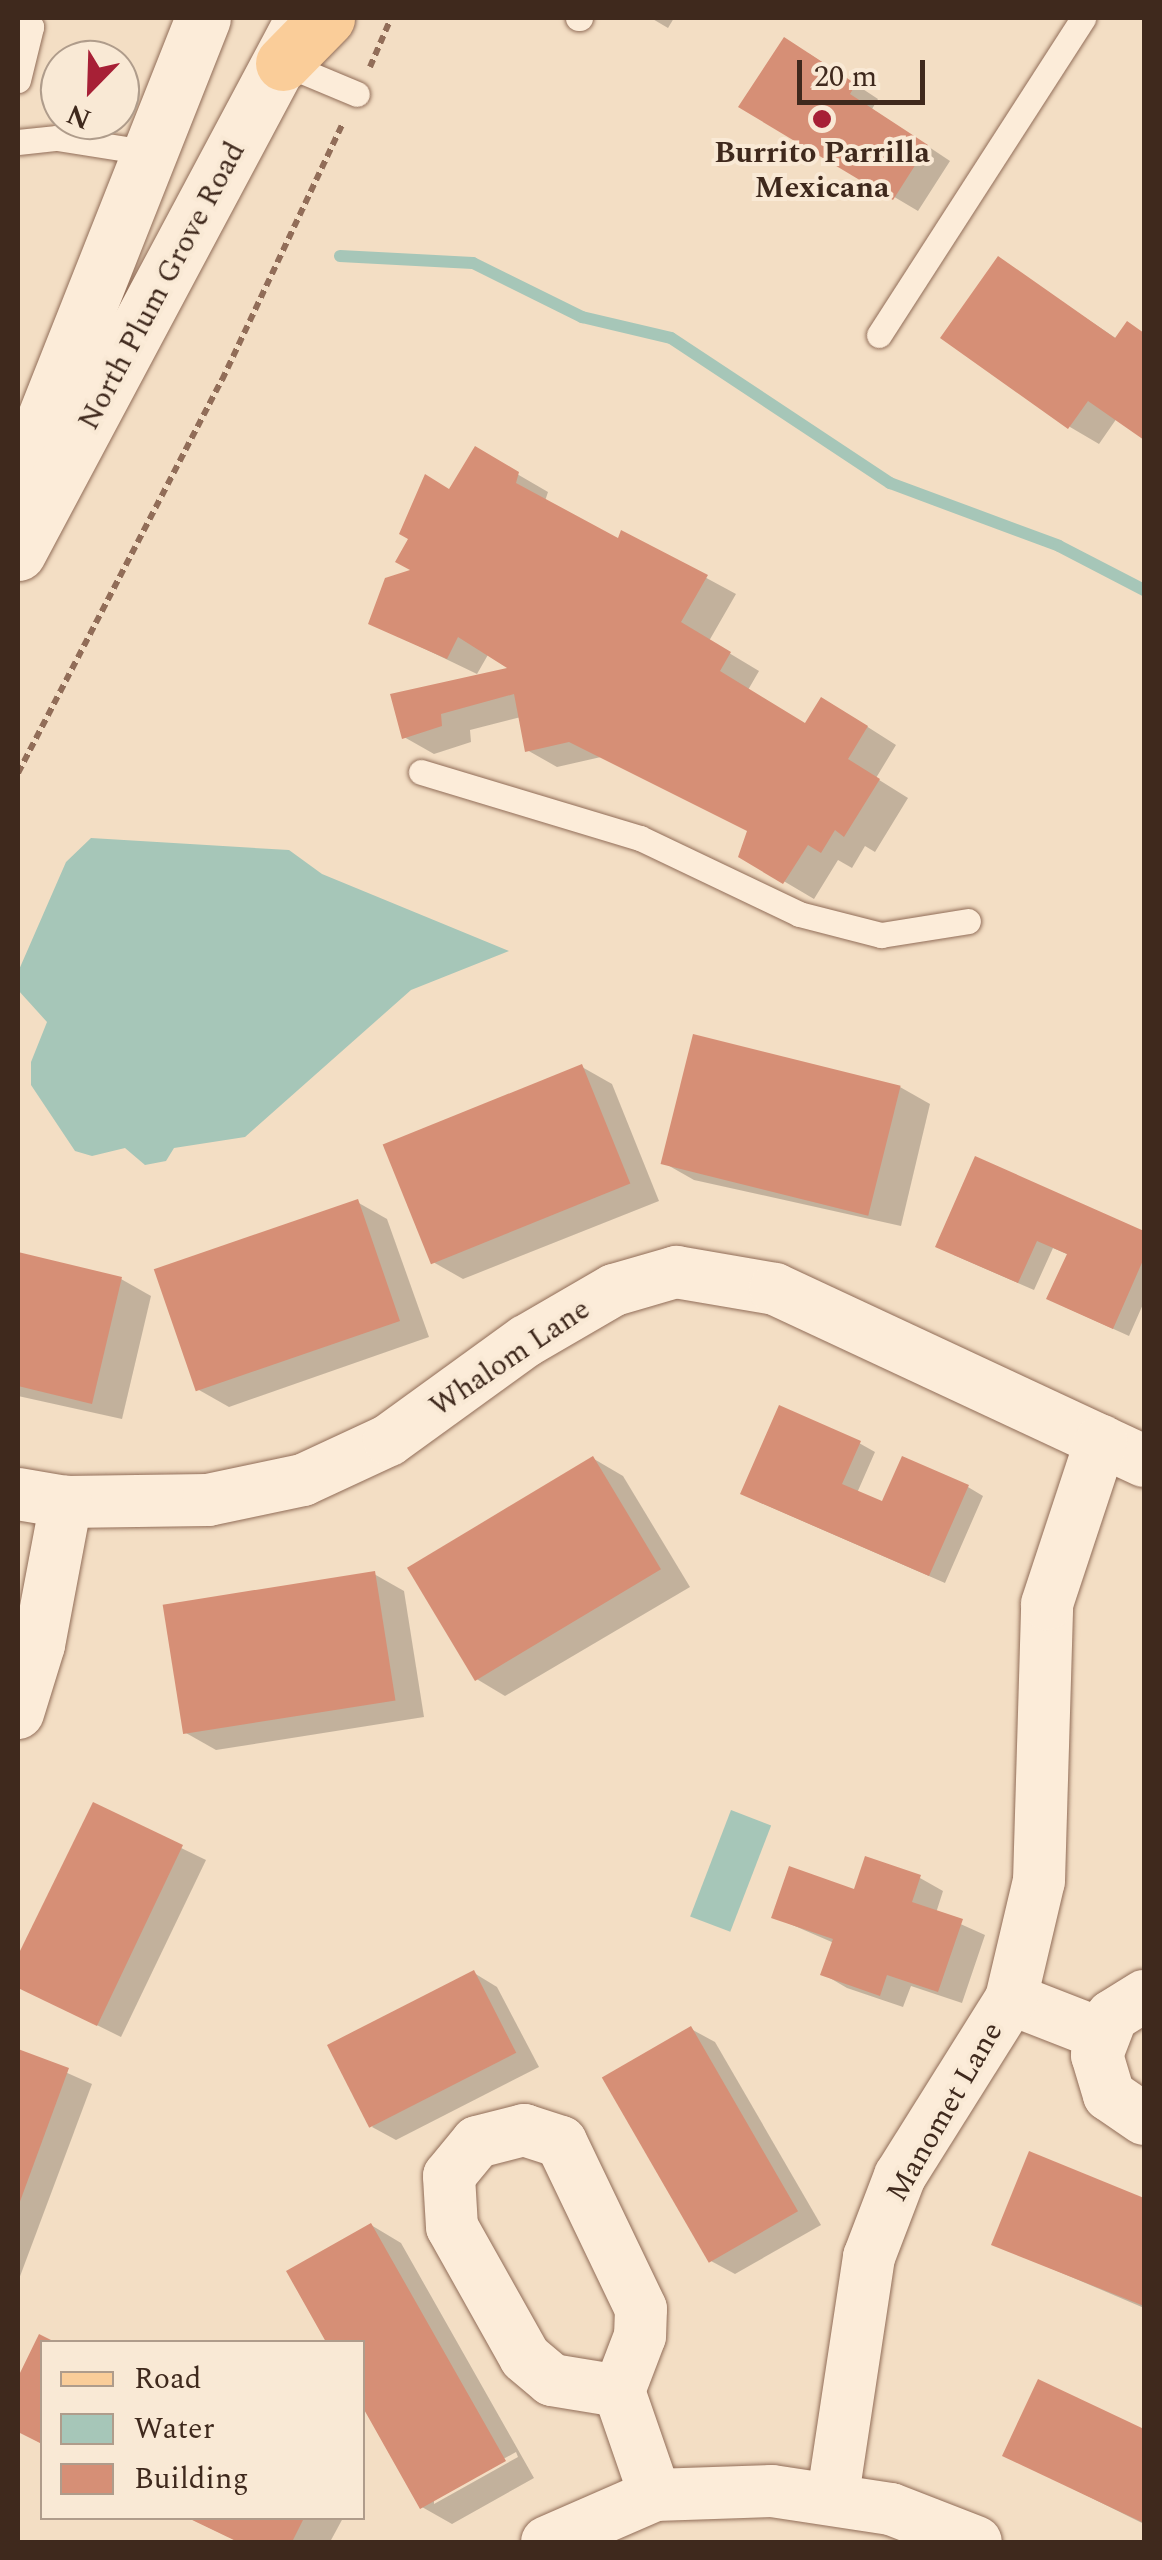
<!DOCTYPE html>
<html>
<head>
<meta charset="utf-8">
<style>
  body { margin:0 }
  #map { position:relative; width:1162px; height:2560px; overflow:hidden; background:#f3dec4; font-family:Spectral,serif }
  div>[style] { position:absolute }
  .water>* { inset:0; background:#a6c6b8; transform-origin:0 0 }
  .shadow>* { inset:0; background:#0003 }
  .stream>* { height:12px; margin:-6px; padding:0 6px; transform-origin:6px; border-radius:6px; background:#a6c6b8 }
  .building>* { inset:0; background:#d68f76; transform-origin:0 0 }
  .path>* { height:6px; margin-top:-3px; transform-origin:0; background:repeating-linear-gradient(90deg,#916d58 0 8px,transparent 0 13px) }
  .roads { filter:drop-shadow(0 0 2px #916d58) drop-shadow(0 0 2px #916d58) }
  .service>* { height:25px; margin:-12.5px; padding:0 12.5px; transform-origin:12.5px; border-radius:12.5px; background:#fcecd9 }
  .minor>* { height:52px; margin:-26px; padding:0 26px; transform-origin:26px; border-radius:26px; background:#fcecd9 }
  .tertiary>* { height:55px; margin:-27.5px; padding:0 27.5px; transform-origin:27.5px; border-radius:27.5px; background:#fcecd9 }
  .primary>* { height:55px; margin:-27.5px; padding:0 27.5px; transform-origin:27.5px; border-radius:27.5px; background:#facd99 }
  .dots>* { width:28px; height:28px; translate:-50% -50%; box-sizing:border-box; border:5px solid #f9e9d5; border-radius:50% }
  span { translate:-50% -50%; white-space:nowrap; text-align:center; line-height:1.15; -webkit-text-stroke:8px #f9e9d5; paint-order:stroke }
  .poi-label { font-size:30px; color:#3f291d; font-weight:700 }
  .street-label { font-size:30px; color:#3f291d }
  .frame { position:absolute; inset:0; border:20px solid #3f291d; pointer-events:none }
  .legend { position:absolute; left:40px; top:2340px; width:325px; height:180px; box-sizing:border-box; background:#f9e9d5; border:2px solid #af9c8b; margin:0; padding:12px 18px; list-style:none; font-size:30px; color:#3f291d }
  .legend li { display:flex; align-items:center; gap:20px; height:50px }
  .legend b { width:50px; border:2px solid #af9c8b }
  .north { position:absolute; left:40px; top:40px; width:100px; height:100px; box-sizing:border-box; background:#f9e9d5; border:2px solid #af9c8b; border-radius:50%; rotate:203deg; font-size:28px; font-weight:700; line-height:40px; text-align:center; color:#3f291d }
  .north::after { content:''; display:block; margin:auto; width:35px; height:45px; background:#a72036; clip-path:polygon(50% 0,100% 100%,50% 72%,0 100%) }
  .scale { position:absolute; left:797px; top:60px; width:128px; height:45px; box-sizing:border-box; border:5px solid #3f291d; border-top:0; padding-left:12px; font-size:30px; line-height:35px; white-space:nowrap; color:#3f291d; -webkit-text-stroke:8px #f9e9d5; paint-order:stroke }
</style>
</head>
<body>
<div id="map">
  <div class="water">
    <i style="clip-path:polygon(91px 838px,289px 850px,322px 874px,509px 951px,411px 990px,245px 1137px,174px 1148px,166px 1161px,145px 1165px,125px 1148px,92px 1156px,75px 1151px,31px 1085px,31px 1062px,47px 1022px,18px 990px,18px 972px,66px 862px)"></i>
    <i style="left:731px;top:1810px;width:43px;height:114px;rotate:21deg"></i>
  </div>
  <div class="shadow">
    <i style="clip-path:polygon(651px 18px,674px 18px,668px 28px)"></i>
    <i style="clip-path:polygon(808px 53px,878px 99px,872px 109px,950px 161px,918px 211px,741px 106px)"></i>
    <i style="clip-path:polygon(998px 259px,1117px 339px,1128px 324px,1144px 334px,1144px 437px,1117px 418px,1099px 444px,1070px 427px)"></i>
    <i style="clip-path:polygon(476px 450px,548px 492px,545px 501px,619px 542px,623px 533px,736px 594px,709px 641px,759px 671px,748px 690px,806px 726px,852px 717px,896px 745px,876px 778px,908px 798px,875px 852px,865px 846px,852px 868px,838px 860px,814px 899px,741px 856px,750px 831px,601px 757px,557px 767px,527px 750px,521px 717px,470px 730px,471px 742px,434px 754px,404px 737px,393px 696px,513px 669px,489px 653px,477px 674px,371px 623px,415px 571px)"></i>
    <i style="clip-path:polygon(582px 1067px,612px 1084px,659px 1201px,463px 1279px,433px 1262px)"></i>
    <i style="clip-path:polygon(900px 1087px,930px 1104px,901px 1226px,694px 1180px,664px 1163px)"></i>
    <i style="clip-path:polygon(976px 1159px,1144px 1234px,1144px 1302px,1129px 1336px,1065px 1307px,1069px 1255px,1053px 1248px,1034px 1290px,954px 1255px)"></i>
    <i style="clip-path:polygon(357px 1202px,387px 1219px,429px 1337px,229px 1407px,199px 1390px)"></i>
    <i style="clip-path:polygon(18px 1254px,121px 1279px,151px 1296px,122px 1419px,18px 1396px)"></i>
    <i style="clip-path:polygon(859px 1443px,875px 1452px,857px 1493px,883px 1504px,968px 1487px,983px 1496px,945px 1583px,759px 1502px)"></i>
    <i style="clip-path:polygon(594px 1459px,623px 1476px,690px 1587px,505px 1696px,475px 1678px)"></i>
    <i style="clip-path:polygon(374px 1574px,404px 1591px,424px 1717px,216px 1750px,186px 1733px)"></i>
    <i style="clip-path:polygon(94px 1806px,206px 1860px,121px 2037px,18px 1986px,18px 1962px)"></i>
    <i style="clip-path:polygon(920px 1878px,943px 1891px,936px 1913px,985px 1935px,962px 2003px,911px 1986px,903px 2007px,847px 1988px,823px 1974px,834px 1943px,774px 1917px)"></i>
    <i style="clip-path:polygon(474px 1973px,497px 1987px,539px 2067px,396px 2140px,372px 2127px)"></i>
    <i style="clip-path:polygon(691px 2029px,715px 2042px,821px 2225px,735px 2274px,711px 2261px)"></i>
    <i style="clip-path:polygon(18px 2051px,92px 2084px,19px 2279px,18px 2279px)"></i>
    <i style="clip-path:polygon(1030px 2155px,1144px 2200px,1144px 2308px,994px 2244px)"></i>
    <i style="clip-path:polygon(evenodd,371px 2225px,401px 2243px,534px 2478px,452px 2524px,422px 2507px,362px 2342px,329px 2342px,289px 2272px,371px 2225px,516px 2452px,518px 2457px,434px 2504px,434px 2498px,516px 2452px)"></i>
    <i style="clip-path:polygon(40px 2338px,50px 2342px,42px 2342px,42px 2444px,18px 2430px,18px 2383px)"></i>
    <i style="clip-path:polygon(1039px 2383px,1144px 2432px,1144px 2524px,1005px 2455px)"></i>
    <i style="clip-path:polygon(189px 2518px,343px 2518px,330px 2542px,239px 2542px)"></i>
  </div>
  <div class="stream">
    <i style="left:340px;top:256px;width:133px;rotate:3deg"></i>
    <i style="left:473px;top:263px;width:122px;rotate:26.4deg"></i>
    <i style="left:582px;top:317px;width:91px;rotate:13.3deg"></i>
    <i style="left:671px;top:338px;width:263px;rotate:33.5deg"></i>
    <i style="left:890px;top:483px;width:180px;rotate:20.4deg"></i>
    <i style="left:1059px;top:546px;width:96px;rotate:27.4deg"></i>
  </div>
  <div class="building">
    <i style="clip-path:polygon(784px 37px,856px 84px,850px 94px,928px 145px,893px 200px,738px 107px)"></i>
    <i style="clip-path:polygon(998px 256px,1115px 338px,1127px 321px,1144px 333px,1144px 440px,1088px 401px,1068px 429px,940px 338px)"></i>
    <i style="clip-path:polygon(475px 446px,519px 472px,516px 483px,618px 538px,621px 530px,708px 575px,681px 622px,731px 652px,720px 671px,805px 723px,821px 697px,868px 726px,848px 759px,880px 779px,844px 837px,835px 830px,821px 853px,808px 845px,783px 884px,738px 857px,747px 831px,569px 742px,525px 752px,514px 694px,441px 714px,442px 726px,402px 739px,390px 694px,507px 668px,458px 637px,447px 659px,368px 624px,385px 578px,410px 570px,395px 562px,408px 539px,399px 534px,425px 474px,449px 489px)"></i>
    <i style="left:693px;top:1034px;width:214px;height:134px;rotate:14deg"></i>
    <i style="left:582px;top:1064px;width:129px;height:215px;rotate:68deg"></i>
    <i style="clip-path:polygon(975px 1156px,1144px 1231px,1144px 1258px,1113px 1329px,1046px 1299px,1067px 1254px,1037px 1241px,1018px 1283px,935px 1247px)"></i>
    <i style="left:358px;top:1199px;width:129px;height:216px;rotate:71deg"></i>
    <i style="clip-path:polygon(18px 1252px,122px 1277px,92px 1404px,18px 1386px)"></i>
    <i style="clip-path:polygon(779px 1405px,861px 1441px,842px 1484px,882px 1501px,902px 1456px,969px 1485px,929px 1576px,740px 1494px)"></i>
    <i style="left:593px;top:1456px;width:132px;height:217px;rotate:59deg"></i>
    <i style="left:375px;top:1571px;width:131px;height:215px;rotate:81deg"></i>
    <i style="clip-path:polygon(93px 1802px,183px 1845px,97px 2026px,18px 1988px,18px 1955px)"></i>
    <i style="clip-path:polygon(865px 1856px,921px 1875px,912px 1902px,963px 1919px,938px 1992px,887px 1975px,880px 1996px,820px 1975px,833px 1939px,771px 1918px,789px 1866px,854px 1889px)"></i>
    <i style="left:474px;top:1970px;width:93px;height:165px;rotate:63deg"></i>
    <i style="left:691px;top:2026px;width:214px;height:103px;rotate:60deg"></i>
    <i style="clip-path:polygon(18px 2049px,69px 2068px,18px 2207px)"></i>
    <i style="clip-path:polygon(1029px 2151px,1144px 2198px,1144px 2306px,991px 2245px)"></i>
    <i style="clip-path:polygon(371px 2223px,506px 2461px,420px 2509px,362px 2406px,362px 2342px,326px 2342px,286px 2271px)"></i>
    <i style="clip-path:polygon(39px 2334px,55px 2342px,42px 2342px,42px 2444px,18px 2432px,18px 2377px)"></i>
    <i style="clip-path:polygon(1038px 2379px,1144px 2429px,1144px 2523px,1002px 2456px)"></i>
    <i style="clip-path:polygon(188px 2518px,304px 2518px,292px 2542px,238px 2542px)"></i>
  </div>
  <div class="path">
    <i style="left:370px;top:67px;width:53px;rotate:-66.8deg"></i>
    <i style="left:18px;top:773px;width:443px;rotate:-62.6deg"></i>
    <i style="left:222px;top:380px;width:284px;rotate:-64.8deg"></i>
  </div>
  <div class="roads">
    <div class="service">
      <i style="left:578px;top:18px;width:2px"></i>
      <i style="left:283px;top:63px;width:80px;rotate:22.7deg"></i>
      <i style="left:18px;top:80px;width:55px;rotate:-76.2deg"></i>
      <i style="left:31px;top:27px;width:13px;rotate:-135deg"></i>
      <i style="left:18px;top:142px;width:39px;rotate:-6deg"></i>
      <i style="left:57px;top:138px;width:96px;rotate:9deg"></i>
      <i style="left:879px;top:335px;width:377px;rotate:-57.2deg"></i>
      <i style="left:421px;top:772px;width:229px;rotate:16.8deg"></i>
      <i style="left:640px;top:838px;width:176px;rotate:25.5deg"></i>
      <i style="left:799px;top:914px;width:85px;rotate:14.4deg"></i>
      <i style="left:881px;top:935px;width:88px;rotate:-9.1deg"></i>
    </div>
    <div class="minor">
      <i style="left:18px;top:1494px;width:49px;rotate:9.5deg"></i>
      <i style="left:66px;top:1502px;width:142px;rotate:-0.8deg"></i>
      <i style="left:208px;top:1500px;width:97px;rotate:-11.9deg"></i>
      <i style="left:303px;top:1480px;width:95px;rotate:-24.9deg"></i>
      <i style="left:389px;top:1440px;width:169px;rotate:-35.9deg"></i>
      <i style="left:526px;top:1341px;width:102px;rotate:-30.1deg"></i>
      <i style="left:614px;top:1290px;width:65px;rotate:-16.2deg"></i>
      <i style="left:676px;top:1272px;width:100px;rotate:9.7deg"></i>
      <i style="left:775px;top:1289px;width:407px;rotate:25deg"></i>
      <i style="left:18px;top:1713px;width:71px;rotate:-72.8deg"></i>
      <i style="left:39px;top:1645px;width:146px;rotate:-79.3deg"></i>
      <i style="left:1144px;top:1996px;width:38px;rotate:148deg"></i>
      <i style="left:1112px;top:2016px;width:42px;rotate:111deg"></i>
      <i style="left:1097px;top:2055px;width:42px;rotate:73.3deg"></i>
      <i style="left:1109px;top:2095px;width:42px;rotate:34.4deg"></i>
      <i style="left:1011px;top:1999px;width:97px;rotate:21.3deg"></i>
      <i style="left:619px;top:2391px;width:68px;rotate:-170.7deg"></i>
      <i style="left:552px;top:2380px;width:35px;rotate:-140deg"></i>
      <i style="left:525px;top:2357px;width:149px;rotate:-119.3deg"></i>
      <i style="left:452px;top:2227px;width:51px;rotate:-93.4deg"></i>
      <i style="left:449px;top:2176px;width:44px;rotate:-50.5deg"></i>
      <i style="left:477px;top:2142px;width:49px;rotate:-14.3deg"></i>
      <i style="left:524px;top:2130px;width:39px;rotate:18deg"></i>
      <i style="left:561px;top:2142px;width:185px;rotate:64.4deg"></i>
      <i style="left:641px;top:2309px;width:27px;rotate:92deg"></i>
      <i style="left:640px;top:2336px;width:59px;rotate:110.9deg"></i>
      <i style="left:619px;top:2391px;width:110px;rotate:70.9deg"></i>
      <i style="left:833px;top:2495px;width:241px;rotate:-81.4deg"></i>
      <i style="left:869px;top:2257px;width:87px;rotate:-69.1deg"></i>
      <i style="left:900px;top:2176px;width:209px;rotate:-57.9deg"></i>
      <i style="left:1011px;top:1999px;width:121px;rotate:-76.7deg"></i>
      <i style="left:1039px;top:1881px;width:277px;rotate:-88.3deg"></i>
      <i style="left:1047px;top:1604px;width:172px;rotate:-71.7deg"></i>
      <i style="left:547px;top:2542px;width:118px;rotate:-23.5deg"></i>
      <i style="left:655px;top:2495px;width:117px;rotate:-2deg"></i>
      <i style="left:772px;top:2491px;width:120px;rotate:8.6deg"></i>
      <i style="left:891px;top:2509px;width:91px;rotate:21.2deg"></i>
    </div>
    <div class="tertiary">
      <i style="left:18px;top:485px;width:502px;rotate:-68.39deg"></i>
      <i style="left:18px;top:553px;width:604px;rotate:-61.95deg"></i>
    </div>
    <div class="primary">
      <i style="left:283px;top:63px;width:63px;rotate:-45.6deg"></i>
    </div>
  </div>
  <div class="dots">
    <i style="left:822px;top:119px;background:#a72036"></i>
  </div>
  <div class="poi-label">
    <span style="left:822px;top:170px">Burrito Parrilla<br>Mexicana</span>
  </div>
  <div class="street-label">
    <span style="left:162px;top:286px;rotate:-62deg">North Plum Grove Road</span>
    <span style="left:510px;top:1358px;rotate:-34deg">Whalom Lane</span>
    <span style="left:945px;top:2112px;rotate:-60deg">Manomet Lane</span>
  </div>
  <div class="frame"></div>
  <ul class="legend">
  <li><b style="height:12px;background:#facd99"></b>Road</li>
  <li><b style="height:28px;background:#a6c6b8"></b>Water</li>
  <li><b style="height:28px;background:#d68f76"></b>Building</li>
  </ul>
  <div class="north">N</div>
  <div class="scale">20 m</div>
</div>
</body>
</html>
